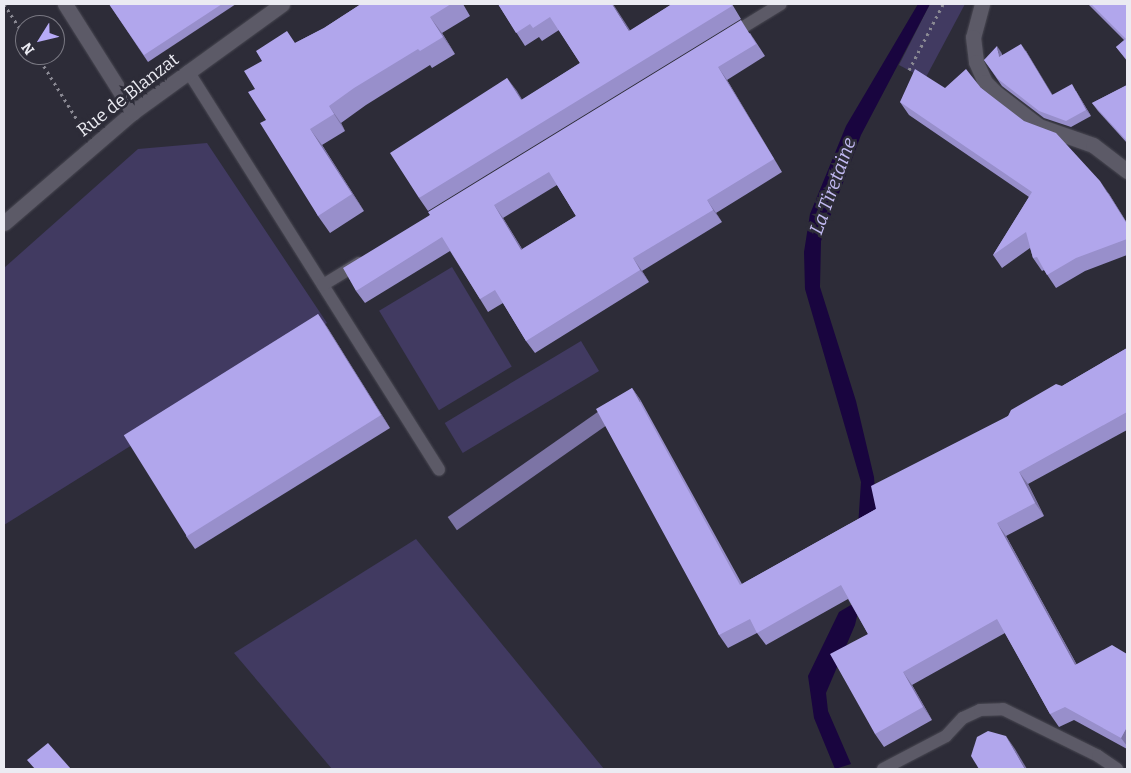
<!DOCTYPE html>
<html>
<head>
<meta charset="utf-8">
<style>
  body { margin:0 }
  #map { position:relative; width:1131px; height:773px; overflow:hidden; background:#2d2c38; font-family:Bitter,serif }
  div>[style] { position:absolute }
  .green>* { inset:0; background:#413a61; transform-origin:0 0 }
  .water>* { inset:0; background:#19053f }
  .path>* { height:3px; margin-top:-1.5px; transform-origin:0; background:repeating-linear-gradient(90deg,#8a8993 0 2.5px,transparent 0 6.5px) }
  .roads { filter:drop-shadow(0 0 1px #494852) drop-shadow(0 0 1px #494852) }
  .service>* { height:12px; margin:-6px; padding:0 6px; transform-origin:6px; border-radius:6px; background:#5c5a67 }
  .minor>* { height:15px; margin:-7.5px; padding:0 7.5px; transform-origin:7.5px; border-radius:7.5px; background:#5c5a67 }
  .tertiary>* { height:15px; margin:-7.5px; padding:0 7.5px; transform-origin:7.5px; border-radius:7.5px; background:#5c5a67 }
  .wall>* { inset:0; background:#988fcb }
  .shaded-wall>* { inset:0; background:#7c74a5; transform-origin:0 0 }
  .building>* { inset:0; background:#b1a6ec; transform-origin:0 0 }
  span { translate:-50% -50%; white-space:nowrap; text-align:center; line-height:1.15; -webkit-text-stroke:5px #2d2c38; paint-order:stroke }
  .street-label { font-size:18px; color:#ebebf2 }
  .water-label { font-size:19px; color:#c2baf2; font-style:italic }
  .frame { position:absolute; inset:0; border:5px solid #ebebf2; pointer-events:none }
  .north { position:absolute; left:15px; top:15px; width:50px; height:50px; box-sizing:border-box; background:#2d2c38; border:1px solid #797882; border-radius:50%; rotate:234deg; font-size:14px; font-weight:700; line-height:20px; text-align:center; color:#ebebf2 }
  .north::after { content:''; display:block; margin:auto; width:18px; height:22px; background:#b7abf7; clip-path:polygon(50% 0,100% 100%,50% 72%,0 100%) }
</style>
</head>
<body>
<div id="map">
  <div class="green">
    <i style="clip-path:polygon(930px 4px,965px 4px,925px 79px,899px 65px)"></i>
    <i style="clip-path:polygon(207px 143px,327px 323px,4px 525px,4px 268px,138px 149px)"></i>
    <i style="left:452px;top:267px;width:116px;height:85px;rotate:59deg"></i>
    <i style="left:581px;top:341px;width:35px;height:159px;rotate:59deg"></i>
    <i style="clip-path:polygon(416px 539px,604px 769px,332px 769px,234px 653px)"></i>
  </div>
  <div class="water">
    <i style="clip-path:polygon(918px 4px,930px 4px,861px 135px,821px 241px,820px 287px,856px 401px,874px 477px,877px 518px,858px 527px,861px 482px,805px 289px,804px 252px,810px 214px,846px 126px)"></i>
    <i style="clip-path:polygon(861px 599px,855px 625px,826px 693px,828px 711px,851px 764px,835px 769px,814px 718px,808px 676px,839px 612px)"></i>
  </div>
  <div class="path">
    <i style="left:4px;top:4px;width:38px;rotate:57deg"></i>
    <i style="left:37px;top:55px;width:84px;rotate:58.2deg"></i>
    <i style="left:909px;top:70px;width:74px;rotate:-62.7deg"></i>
  </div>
  <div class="roads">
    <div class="service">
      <i style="left:732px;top:34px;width:57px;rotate:-31.5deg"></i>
      <i style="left:188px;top:71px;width:471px;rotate:57.8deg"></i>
      <i style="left:323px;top:285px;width:42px;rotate:-31.4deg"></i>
      <i style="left:883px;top:769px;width:71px;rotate:-27.6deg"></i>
      <i style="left:946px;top:736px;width:25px;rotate:-47deg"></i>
      <i style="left:963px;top:718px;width:19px;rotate:-25deg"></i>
      <i style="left:980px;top:710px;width:23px;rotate:-2deg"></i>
      <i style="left:1003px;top:709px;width:106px;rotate:26.3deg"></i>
      <i style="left:1098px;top:756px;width:23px;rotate:34deg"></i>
    </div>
    <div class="minor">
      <i style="left:65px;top:4px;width:128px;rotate:57.8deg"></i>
      <i style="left:982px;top:4px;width:34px;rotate:105deg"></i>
      <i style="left:973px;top:37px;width:25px;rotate:83deg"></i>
      <i style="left:976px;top:62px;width:22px;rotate:66deg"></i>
      <i style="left:985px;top:82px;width:16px;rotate:45deg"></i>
      <i style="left:996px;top:93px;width:54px;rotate:37.5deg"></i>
      <i style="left:1039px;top:126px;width:57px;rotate:19.4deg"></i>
      <i style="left:1093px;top:145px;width:43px;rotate:37.4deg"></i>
    </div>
    <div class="tertiary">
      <i style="left:4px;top:223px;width:170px;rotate:-40.7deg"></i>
      <i style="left:133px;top:112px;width:184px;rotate:-35.9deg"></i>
    </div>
  </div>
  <div class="wall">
    <i style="clip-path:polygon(109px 4px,236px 4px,148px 62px)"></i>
    <i style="clip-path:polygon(361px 4px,463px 4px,470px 16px,442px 33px,455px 54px,432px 68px,430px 65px,366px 105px,341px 123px,345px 131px,322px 145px,364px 211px,330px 233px,318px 216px,255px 89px,295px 43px,324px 28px)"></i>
    <i style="clip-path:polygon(498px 4px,630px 31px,672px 4px,732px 4px,741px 19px,428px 211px,419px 198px,507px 78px,522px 100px,580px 63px,559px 30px,542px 41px,539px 37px,525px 46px)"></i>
    <i style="clip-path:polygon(1088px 4px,1127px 4px,1127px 61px,1116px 47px,1124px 40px)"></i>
    <i style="clip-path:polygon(evenodd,750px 33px,765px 56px,727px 80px,782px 172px,716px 213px,722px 222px,642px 271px,649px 282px,535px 353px,526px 341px,503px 303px,488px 312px,480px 299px,450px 251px,365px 303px,356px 291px,430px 215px,750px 33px,557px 185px,576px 216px,522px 249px,503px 218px,557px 185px)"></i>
    <i style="clip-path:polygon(1026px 51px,1052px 95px,1076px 91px,1091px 116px,1071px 127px,1044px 118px,1002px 86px,984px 60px,1001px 52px,1002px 55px)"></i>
    <i style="clip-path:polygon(1127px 85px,1127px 143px,1098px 111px,1092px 103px)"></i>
    <i style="clip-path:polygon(945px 88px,981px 88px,1109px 194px,1127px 223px,1127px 255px,1085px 271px,1056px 288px,1044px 270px,1042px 271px,1033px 258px,1030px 248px,1002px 268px,993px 255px,1029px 197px,909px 115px,900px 102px)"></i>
    <i style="clip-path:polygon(318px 314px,327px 327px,390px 428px,195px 549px,186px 536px)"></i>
    <i style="clip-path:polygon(1127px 348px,1127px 430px,1028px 484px,1044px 516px,1006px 536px,1077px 665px,1127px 654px,1127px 749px,1074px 720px,1059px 727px,1050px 714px,1005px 633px,912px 685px,932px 720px,884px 747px,875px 734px,868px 634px,848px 599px,766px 645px,757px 633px,728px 648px,719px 635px,632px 388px,641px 401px,742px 584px,876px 509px,1008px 416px,1062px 386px)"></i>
  </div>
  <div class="shaded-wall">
    <i style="clip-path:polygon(612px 4px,613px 4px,639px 44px,629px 31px)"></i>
    <i style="clip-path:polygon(430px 17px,442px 33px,455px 54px,443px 37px)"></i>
    <i style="clip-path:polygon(1021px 44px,1026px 51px,1057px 102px,1052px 95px)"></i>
    <i style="clip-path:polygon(997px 46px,1001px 52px,1003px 63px,999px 57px)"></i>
    <i style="clip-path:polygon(718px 67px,727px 80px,782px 172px,774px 159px)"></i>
    <i style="clip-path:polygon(507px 78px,517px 91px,530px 113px,521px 100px)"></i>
    <i style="clip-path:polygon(1072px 84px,1076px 91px,1091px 116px,1086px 110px)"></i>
    <i style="clip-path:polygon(329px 106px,341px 123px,345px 131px,334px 114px)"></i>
    <i style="clip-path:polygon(310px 129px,322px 145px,364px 211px,352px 194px)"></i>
    <i style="clip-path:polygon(1100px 181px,1109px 194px,1127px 223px,1127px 224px)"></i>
    <i style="clip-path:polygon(707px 200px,716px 213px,722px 222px,713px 210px)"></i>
    <i style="clip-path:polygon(494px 205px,503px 218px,530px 262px,521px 250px)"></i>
    <i style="clip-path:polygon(633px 258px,642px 271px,649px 282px,640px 270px)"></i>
    <i style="clip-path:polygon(318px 314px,327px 327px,390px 428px,381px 415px)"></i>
    <i style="left:632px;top:388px;width:16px;height:225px;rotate:55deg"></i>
    <i style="clip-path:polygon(1019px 472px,1028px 484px,1044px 516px,1035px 503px)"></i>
    <i style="clip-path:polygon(997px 523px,1006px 536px,1084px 678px,1075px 665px)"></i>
    <i style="clip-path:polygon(903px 672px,912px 685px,932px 720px,923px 707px)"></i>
    <i style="clip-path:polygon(1127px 727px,1127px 746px,1121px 738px)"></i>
    <i style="clip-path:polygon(1006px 736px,1015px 749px,1027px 769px,1025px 769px)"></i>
  </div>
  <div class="building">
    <i style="clip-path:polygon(109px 4px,222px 4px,144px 55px)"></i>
    <i style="clip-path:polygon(361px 4px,451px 4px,430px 17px,443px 37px,420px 51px,418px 49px,354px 88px,329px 106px,334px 114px,310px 129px,352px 194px,318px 216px,260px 123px,266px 120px,248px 92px,255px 89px,244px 71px,262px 61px,256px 51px,287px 31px,295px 43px,324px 28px)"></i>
    <i style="clip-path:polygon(498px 4px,612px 4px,629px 31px,672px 4px,731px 4px,732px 6px,419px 198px,390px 153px,507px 78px,521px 100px,580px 63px,550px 17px,533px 28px,530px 24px,516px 33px)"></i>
    <i style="clip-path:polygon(1091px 4px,1127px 4px,1127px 60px,1116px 47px,1126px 39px)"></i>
    <i style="clip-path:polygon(evenodd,741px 20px,756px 44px,718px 67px,774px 159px,707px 200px,713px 210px,633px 258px,640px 270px,526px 341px,495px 290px,480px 299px,442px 237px,356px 291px,343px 268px,430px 215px,428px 212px,741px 20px,549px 172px,576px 216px,521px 250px,494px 205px,549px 172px)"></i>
    <i style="clip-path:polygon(1021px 44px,1052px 95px,1072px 84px,1086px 110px,1066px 121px,1039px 111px,998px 79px,984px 60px,997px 46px,999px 57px)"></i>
    <i style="clip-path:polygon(915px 69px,945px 88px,966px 69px,981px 88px,1024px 121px,1056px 133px,1100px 181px,1127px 224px,1127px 239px,1076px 258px,1047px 275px,1037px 257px,1033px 258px,1026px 232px,993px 255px,1032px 192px,900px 102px)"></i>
    <i style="clip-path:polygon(1127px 85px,1127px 141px,1092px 103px)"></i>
    <i style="left:318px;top:314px;width:119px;height:229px;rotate:58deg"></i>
    <i style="clip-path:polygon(1127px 348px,1127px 412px,1019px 472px,1035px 503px,997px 523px,1075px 665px,1112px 645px,1127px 654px,1127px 727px,1121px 738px,1065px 707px,1050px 714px,997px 619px,903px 672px,923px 707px,875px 734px,830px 654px,868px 634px,841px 585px,757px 633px,750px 619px,719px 635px,596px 409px,632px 388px,740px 585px,876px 509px,871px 486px,1008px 416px,1011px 410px,1056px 384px,1062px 386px)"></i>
    <i style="clip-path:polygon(988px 731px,1006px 736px,1025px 769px,979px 769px,971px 756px,977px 737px)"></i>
    <i style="clip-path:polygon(48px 743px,71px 769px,35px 769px,27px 760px)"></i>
  </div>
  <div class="street-label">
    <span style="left:128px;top:95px;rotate:-38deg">Rue de Blanzat</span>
  </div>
  <div class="water-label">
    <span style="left:833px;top:186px;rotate:-70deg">La Tiretaine</span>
  </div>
  <div class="frame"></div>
  <div class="north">N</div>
</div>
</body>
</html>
